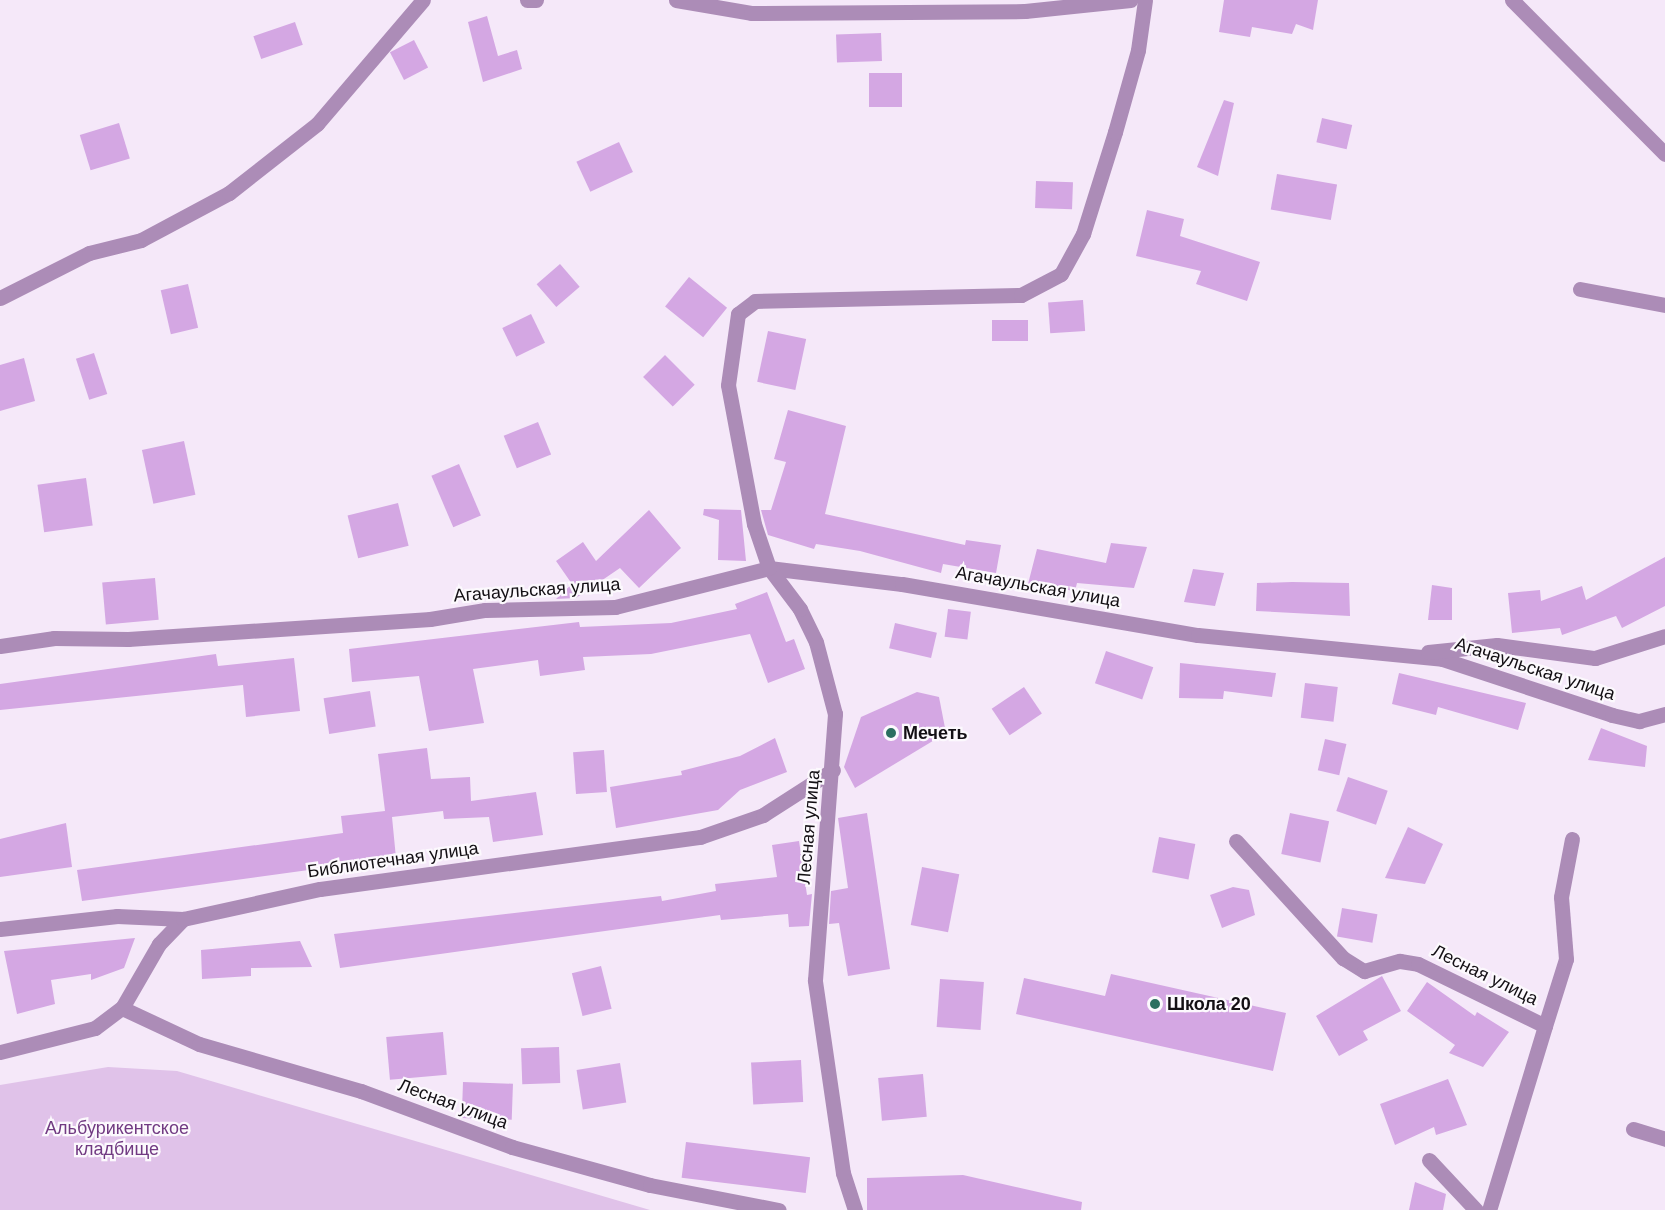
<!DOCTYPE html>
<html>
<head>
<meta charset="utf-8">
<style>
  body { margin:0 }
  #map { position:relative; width:1665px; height:1210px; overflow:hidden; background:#f5e8f9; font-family:Arial,sans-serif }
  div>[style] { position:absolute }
  .green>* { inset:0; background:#e0c2e9 }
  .building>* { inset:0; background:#d4a7e3; transform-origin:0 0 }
  .street>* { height:15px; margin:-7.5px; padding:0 7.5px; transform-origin:7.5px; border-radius:7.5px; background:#ac8cb7 }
  .dots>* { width:16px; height:16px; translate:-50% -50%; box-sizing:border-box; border:3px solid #fcf9fd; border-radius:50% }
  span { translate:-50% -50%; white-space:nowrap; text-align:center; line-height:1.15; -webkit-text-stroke:4.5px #fcf9fd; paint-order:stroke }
  .street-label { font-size:18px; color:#130f14 }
  .poi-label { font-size:18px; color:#130f14; font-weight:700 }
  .left { translate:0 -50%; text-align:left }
  .park-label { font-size:18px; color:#713a82 }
</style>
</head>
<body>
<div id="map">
  <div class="green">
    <i style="clip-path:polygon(108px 1067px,177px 1071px,650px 1210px,0 1210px,0 1085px)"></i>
  </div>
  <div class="building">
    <i style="clip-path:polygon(1224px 0,1318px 0,1313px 30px,1296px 24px,1292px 34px,1252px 27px,1250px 37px,1219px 32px)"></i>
    <i style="clip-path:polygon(487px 16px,498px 56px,517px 50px,522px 69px,483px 82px,468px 22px)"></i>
    <i style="left:295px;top:22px;width:24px;height:44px;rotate:71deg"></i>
    <i style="left:881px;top:33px;width:28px;height:45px;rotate:88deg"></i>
    <i style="left:414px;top:40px;width:31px;height:27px;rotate:63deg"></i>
    <i style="left:869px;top:73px;width:33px;height:34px"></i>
    <i style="clip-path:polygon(1224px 100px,1234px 103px,1218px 176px,1197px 167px)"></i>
    <i style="left:1322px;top:118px;width:31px;height:25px;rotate:13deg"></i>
    <i style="left:119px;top:123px;width:37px;height:41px;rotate:73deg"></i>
    <i style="left:619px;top:142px;width:33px;height:47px;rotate:65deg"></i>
    <i style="left:1277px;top:174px;width:61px;height:36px;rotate:10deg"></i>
    <i style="left:1036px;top:181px;width:37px;height:27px;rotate:2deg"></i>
    <i style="clip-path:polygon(1147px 210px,1184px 219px,1180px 236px,1260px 262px,1247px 301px,1196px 284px,1201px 271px,1136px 256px)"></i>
    <i style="left:560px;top:264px;width:30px;height:31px;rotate:49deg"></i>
    <i style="left:689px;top:277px;width:49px;height:38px;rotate:39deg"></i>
    <i style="left:188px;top:284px;width:45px;height:28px;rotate:77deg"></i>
    <i style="left:1083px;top:300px;width:31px;height:35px;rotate:86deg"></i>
    <i style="left:531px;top:314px;width:32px;height:32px;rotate:64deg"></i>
    <i style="left:992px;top:320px;width:36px;height:21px"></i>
    <i style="left:768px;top:331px;width:39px;height:52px;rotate:12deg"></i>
    <i style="left:94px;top:353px;width:43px;height:19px;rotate:72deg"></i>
    <i style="left:665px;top:355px;width:42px;height:31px;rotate:45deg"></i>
    <i style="clip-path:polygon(24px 358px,35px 401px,0 411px,0 365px)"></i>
    <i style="clip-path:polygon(788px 410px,846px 426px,825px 514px,965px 545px,966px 540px,1001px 545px,996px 573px,943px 564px,941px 573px,860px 551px,816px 544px,814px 549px,768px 535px,761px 510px,771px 510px,786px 462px,774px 459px)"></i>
    <i style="left:538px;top:422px;width:35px;height:37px;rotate:68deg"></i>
    <i style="left:184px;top:441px;width:55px;height:43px;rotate:78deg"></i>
    <i style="left:459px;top:464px;width:56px;height:30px;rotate:67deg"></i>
    <i style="left:86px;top:478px;width:48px;height:49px;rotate:82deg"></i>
    <i style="left:398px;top:503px;width:44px;height:52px;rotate:76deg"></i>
    <i style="clip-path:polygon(704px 509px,741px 510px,746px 561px,718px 560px,719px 520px,703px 515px)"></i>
    <i style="clip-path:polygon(649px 510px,681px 548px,639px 588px,620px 568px,576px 598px,556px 599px,572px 584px,556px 561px,583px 542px,596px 561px)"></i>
    <i style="clip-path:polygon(1111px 543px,1147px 547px,1134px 588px,1077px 583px,1075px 591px,1028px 584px,1037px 549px,1106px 563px)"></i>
    <i style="clip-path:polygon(1665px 557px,1665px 606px,1622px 628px,1616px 616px,1562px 635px,1560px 628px,1512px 633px,1508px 593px,1540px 590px,1541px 601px,1582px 586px,1586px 600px)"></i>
    <i style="clip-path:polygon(1193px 569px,1224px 573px,1215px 606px,1184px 602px)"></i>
    <i style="left:155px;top:578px;width:42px;height:53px;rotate:85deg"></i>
    <i style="clip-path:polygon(1292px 582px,1349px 583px,1350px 616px,1256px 611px,1257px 583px)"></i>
    <i style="clip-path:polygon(1432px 585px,1452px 588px,1452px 620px,1428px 620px)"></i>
    <i style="clip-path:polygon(767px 592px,786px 642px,794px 639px,805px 669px,768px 683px,750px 634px,651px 654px,583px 657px,585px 670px,540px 676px,538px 660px,473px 669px,484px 723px,429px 731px,419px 676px,352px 682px,349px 649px,579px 622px,580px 627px,671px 623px,737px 609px,735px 604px)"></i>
    <i style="left:948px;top:609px;width:23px;height:28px;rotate:7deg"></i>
    <i style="left:895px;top:623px;width:43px;height:26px;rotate:13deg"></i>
    <i style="left:1106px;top:651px;width:50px;height:34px;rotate:19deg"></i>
    <i style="clip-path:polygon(216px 654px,218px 666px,294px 658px,300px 711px,246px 717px,243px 685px,0 710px,0 684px)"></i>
    <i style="clip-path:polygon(1180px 663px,1276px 673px,1272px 697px,1224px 691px,1223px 699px,1179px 698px)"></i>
    <i style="clip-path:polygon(1399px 673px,1526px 703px,1518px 730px,1438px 707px,1436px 715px,1392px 704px)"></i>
    <i style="left:1305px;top:683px;width:33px;height:35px;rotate:7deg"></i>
    <i style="left:1024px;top:687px;width:32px;height:39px;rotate:56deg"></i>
    <i style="left:370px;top:691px;width:36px;height:47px;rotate:81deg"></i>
    <i style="clip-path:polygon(917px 692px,939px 697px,946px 733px,855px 788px,844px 767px,861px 717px)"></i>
    <i style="clip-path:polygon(1601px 728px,1647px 746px,1645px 767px,1588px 760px)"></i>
    <i style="clip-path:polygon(775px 738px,787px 772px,740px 790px,718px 810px,616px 828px,610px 787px,682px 775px,681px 771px,740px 756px)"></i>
    <i style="left:1325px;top:739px;width:22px;height:32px;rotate:13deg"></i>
    <i style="clip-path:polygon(427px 748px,431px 779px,470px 777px,471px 801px,536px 792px,543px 835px,493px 842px,489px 817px,444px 819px,443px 811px,392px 817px,396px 858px,82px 901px,77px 870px,343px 833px,341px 816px,385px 811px,378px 754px)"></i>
    <i style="left:604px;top:750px;width:42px;height:31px;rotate:86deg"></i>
    <i style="left:1348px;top:777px;width:42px;height:36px;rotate:19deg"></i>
    <i style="clip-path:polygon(867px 813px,890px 969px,848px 976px,839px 923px,829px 924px,831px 891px,848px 888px,838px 818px)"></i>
    <i style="left:1290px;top:813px;width:40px;height:42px;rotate:12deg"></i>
    <i style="clip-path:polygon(66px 823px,72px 867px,0 877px,0 839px)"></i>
    <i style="clip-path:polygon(1408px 827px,1443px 844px,1425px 884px,1385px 878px)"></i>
    <i style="left:1159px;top:837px;width:37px;height:36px;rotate:11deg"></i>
    <i style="clip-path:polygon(799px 841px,807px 895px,812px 894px,809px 926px,789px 927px,788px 914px,721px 920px,720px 915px,340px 968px,334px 934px,661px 896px,662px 901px,716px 891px,715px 884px,777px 877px,772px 845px)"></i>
    <i style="left:922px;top:867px;width:38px;height:59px;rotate:11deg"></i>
    <i style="clip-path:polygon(1233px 887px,1249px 890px,1255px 915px,1222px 928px,1210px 895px)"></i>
    <i style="left:1342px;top:908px;width:36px;height:29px;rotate:10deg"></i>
    <i style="clip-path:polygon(135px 938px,124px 968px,91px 980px,91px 974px,51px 980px,55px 1004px,17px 1014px,4px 951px)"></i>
    <i style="clip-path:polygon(300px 941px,312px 967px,251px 968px,251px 976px,202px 979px,201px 950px)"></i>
    <i style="left:601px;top:966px;width:44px;height:30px;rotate:76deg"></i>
    <i style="clip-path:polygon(1111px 974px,1286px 1013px,1273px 1071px,1016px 1014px,1024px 978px,1105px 996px)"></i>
    <i style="clip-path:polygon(1382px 976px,1401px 1011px,1363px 1031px,1368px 1040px,1339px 1056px,1316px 1016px)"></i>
    <i style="left:940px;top:979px;width:44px;height:48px;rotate:4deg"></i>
    <i style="clip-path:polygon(1427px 982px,1475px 1016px,1477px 1012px,1509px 1032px,1483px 1067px,1449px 1053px,1455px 1045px,1407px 1011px)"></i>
    <i style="left:443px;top:1032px;width:43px;height:57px;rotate:85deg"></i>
    <i style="left:559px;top:1047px;width:36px;height:38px;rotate:88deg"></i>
    <i style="left:801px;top:1060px;width:42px;height:50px;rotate:87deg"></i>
    <i style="left:620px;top:1063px;width:40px;height:44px;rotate:81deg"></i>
    <i style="left:923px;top:1074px;width:43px;height:45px;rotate:85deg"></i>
    <i style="clip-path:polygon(1448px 1079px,1467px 1125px,1436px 1135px,1434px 1127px,1395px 1145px,1380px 1104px)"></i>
    <i style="left:463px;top:1082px;width:50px;height:36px;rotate:2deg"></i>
    <i style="left:686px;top:1142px;width:125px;height:36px;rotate:7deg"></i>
    <i style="clip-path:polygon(963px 1175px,1082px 1202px,1081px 1210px,867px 1210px,867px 1178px)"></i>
    <i style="clip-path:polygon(1415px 1182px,1446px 1194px,1443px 1210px,1409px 1210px)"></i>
  </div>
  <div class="street">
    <i style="left:527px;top:0;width:9px"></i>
    <i style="left:676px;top:0;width:76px;rotate:9.8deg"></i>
    <i style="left:751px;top:13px;width:274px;rotate:-0.4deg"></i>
    <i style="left:1025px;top:11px;width:106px;rotate:-6deg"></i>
    <i style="left:1512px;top:0;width:217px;rotate:45.2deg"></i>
    <i style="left:1580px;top:289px;width:86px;rotate:10.7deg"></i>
    <i style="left:0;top:298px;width:100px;rotate:-26.8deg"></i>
    <i style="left:89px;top:253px;width:54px;rotate:-14deg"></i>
    <i style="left:141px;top:240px;width:100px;rotate:-28.1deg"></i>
    <i style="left:229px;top:193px;width:112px;rotate:-38.1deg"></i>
    <i style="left:317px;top:124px;width:163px;rotate:-49.5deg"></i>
    <i style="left:0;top:646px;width:55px;rotate:-8.4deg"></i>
    <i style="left:54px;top:638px;width:74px;rotate:0.8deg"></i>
    <i style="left:128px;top:639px;width:303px;rotate:-3.8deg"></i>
    <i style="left:430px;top:619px;width:56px;rotate:-9.3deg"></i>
    <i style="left:485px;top:610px;width:130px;rotate:-1.3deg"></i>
    <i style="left:615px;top:607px;width:159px;rotate:-14.2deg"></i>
    <i style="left:769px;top:568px;width:134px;rotate:6.9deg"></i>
    <i style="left:902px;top:584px;width:300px;rotate:9.8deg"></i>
    <i style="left:1198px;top:635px;width:245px;rotate:5.6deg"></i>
    <i style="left:1442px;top:659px;width:179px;rotate:18.2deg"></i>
    <i style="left:1612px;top:715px;width:28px;rotate:13deg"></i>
    <i style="left:1639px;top:721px;width:27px;rotate:-15deg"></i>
    <i style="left:1428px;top:652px;width:69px;rotate:-5.8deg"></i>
    <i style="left:1497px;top:645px;width:99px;rotate:7.6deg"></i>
    <i style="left:1595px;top:658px;width:73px;rotate:-17.4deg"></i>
    <i style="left:1236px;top:841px;width:159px;rotate:47.6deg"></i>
    <i style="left:1343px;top:958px;width:25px;rotate:32deg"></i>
    <i style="left:1364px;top:971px;width:37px;rotate:-16deg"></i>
    <i style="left:1400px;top:961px;width:18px;rotate:9deg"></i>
    <i style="left:1418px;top:964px;width:141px;rotate:26deg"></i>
    <i style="left:1545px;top:1026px;width:192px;rotate:106.9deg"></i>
    <i style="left:0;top:929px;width:118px;rotate:-6.3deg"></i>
    <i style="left:117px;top:916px;width:66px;rotate:2.6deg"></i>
    <i style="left:122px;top:1008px;width:85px;rotate:25.1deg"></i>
    <i style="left:199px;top:1044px;width:169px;rotate:16.2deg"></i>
    <i style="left:361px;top:1091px;width:161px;rotate:20.3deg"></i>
    <i style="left:512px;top:1147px;width:143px;rotate:15.4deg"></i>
    <i style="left:650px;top:1185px;width:131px;rotate:11deg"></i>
    <i style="left:1545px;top:1026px;width:70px;rotate:-72.6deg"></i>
    <i style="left:1566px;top:959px;width:62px;rotate:-94.6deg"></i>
    <i style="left:1561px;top:897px;width:59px;rotate:-79.3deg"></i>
    <i style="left:0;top:1052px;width:98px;rotate:-14.2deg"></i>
    <i style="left:95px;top:1028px;width:34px;rotate:-37deg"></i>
    <i style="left:122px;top:1008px;width:74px;rotate:-60deg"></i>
    <i style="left:159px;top:944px;width:35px;rotate:-46deg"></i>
    <i style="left:183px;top:919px;width:140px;rotate:-12.4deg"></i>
    <i style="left:320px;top:889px;width:384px;rotate:-7.8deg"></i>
    <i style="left:700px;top:837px;width:67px;rotate:-19.2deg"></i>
    <i style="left:763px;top:815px;width:83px;rotate:-32.7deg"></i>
    <i style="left:1633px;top:1129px;width:34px;rotate:17deg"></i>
    <i style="left:1429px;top:1160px;width:69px;rotate:46.8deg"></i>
    <i style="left:855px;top:1210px;width:39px;rotate:-108deg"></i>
    <i style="left:843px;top:1173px;width:195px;rotate:-98.3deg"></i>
    <i style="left:815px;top:980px;width:267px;rotate:-85.7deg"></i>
    <i style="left:835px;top:714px;width:74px;rotate:-104.8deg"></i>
    <i style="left:816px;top:642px;width:37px;rotate:-116deg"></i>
    <i style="left:800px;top:609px;width:51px;rotate:-127.1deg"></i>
    <i style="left:769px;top:568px;width:46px;rotate:-108.8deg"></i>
    <i style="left:754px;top:524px;width:141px;rotate:-100.6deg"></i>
    <i style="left:728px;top:385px;width:72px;rotate:-82deg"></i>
    <i style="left:738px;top:314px;width:21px;rotate:-37deg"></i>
    <i style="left:755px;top:301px;width:266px;rotate:-1.3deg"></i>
    <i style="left:1021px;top:295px;width:45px;rotate:-27.7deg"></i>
    <i style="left:1061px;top:274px;width:46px;rotate:-61.2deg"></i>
    <i style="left:1083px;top:234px;width:107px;rotate:-72.6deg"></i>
    <i style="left:1115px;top:132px;width:85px;rotate:-74.3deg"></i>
    <i style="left:1138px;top:50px;width:50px;rotate:-82deg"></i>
  </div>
  <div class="dots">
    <i style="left:891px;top:733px;background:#2c6f60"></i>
    <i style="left:1155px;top:1004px;background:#2c6f60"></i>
  </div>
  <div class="street-label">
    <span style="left:1038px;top:587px;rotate:10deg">Агачаульская улица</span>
    <span style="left:537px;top:590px;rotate:-4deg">Агачаульская улица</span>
    <span style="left:1535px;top:669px;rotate:18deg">Агачаульская улица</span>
    <span style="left:809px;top:827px;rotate:-85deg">Лесная улица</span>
    <span style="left:393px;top:860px;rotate:-8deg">Библиотечная улица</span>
    <span style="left:1485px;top:975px;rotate:26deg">Лесная улица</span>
    <span style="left:453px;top:1104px;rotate:20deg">Лесная улица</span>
  </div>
  <div class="poi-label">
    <span class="left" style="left:903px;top:733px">Мечеть</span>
    <span class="left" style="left:1167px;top:1004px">Школа 20</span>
  </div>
  <div class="park-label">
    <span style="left:117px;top:1139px">Альбурикентское<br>кладбище</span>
  </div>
</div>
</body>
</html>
